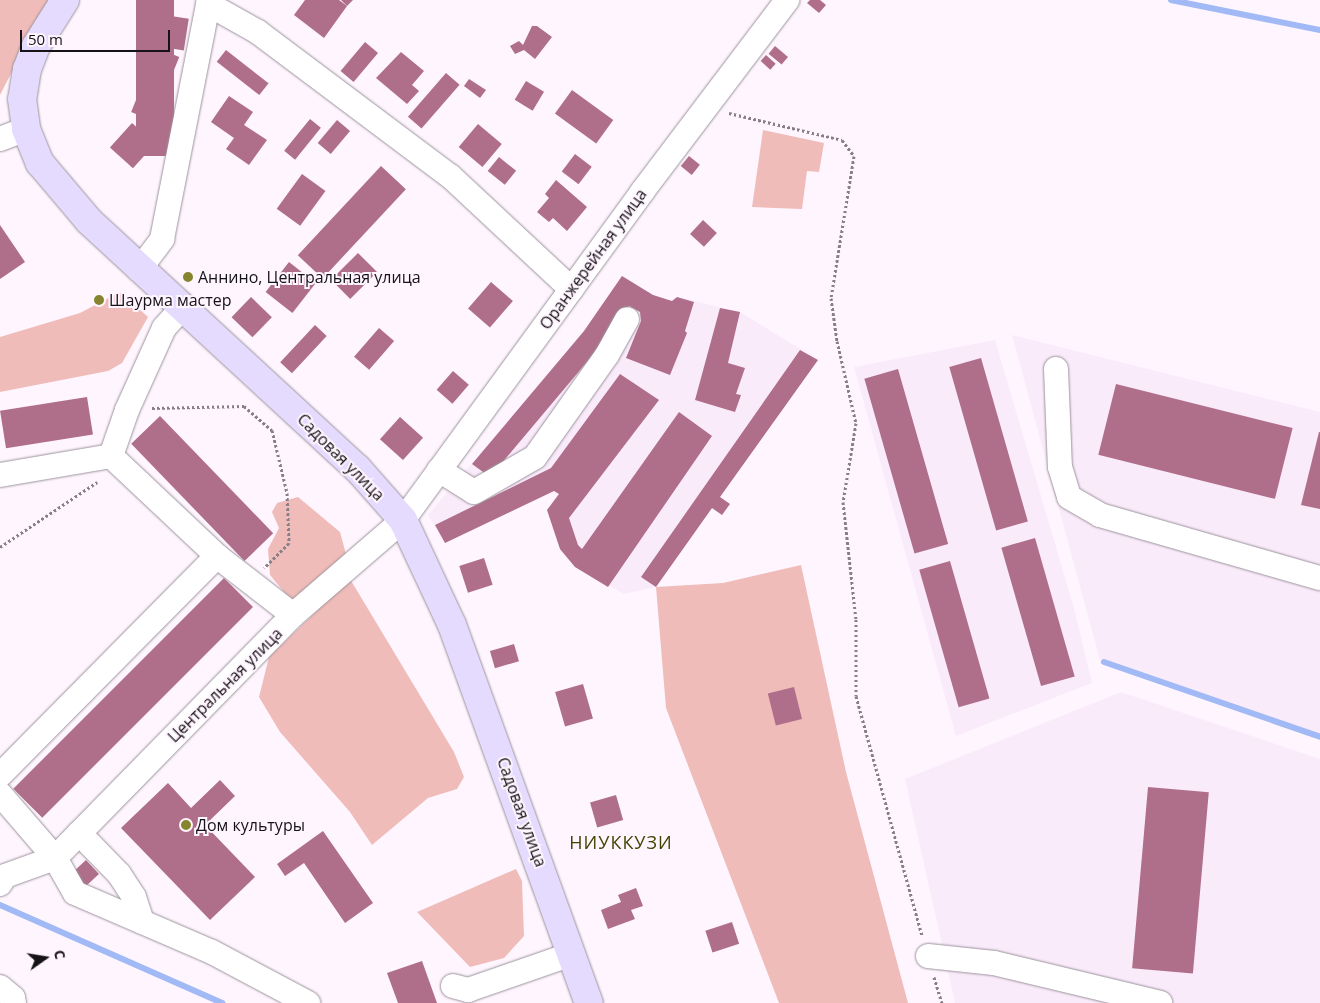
<!DOCTYPE html>
<html>
<head>
<meta charset="utf-8">
<style>
  body { margin:0 }
  #map { position:relative; width:1320px; height:1003px; overflow:hidden; background:#fef5fe; font-family:"Open Sans",sans-serif }
  div>[style] { position:absolute }
  .built>* { inset:0; background:#faebfb }
  .green>* { inset:0; background:#f0bcb9 }
  .stream>* { height:6px; margin:-3px; padding:0 3px; transform-origin:3px; border-radius:3px; background:#a1b9f4 }
  .building>* { inset:0; background:#af6e89; transform-origin:0 0 }
  .path>* { height:3px; margin-top:-1.5px; transform-origin:0; background:repeating-linear-gradient(90deg,#868086 0 2.5px,transparent 0 5px) }
  .roads { filter:drop-shadow(0 0 1px #9c939c) drop-shadow(0 0 1px #9c939c) }
  .minor>* { height:24px; margin:-12px; padding:0 12px; transform-origin:12px; border-radius:12px; background:#fff }
  .major>* { height:28px; margin:-14px; padding:0 14px; transform-origin:14px; border-radius:14px; background:#e4dbff }
  .dots>* { width:14px; height:14px; translate:-50% -50%; box-sizing:border-box; border:2px solid #fef5fe; border-radius:50% }
  span { translate:-50% -50%; white-space:nowrap; text-align:center; line-height:1.15; -webkit-text-stroke:4px #fef5fe; paint-order:stroke }
  .street-label { font-size:16px; color:#161316 }
  .poi-label { font-size:16px; color:#161316 }
  .left { translate:0 -50%; text-align:left }
  .neighbourhood-label { font-size:18px; color:#444200; letter-spacing:1px }
  .north { position:absolute; left:20px; top:933px; width:50px; height:50px; -webkit-text-stroke:4px #fef5fe; paint-order:stroke; rotate:77deg; font-size:14px; font-weight:700; line-height:20px; text-align:center; color:#161316 }
  .north::after { content:''; display:block; margin:auto; width:18px; height:22px; background:#161316; clip-path:polygon(50% 0,100% 100%,50% 72%,0 100%) }
  .scale { position:absolute; left:20px; top:30px; width:150px; height:22px; box-sizing:border-box; border:2px solid #161316; border-top:0; padding-left:6px; font-size:15px; line-height:18px; white-space:nowrap; color:#161316; -webkit-text-stroke:4px #fef5fe; paint-order:stroke }
</style>
</head>
<body>
<div id="map">
  <div class="built">
    <i style="clip-path:polygon(622px 276px,653px 295px,672px 301px,677px 297px,740px 312px,818px 360px,720px 497px,730px 504px,722px 515px,712px 508px,656px 587px,624px 594px,575px 567px,560px 549px,547px 510px,559px 494px,554px 491px,445px 543px,428px 515px,584px 331px)"></i>
    <i style="clip-path:polygon(1012px 335px,1320px 412px,1320px 739px,1101px 664px)"></i>
    <i style="clip-path:polygon(995px 340px,1074px 608px,1092px 683px,956px 736px,854px 367px)"></i>
    <i style="clip-path:polygon(1121px 692px,1320px 759px,1320px 1003px,955px 1003px,905px 779px)"></i>
  </div>
  <div class="green">
    <i style="clip-path:polygon(0 0,49px 0,0 95px)"></i>
    <i style="clip-path:polygon(763px 130px,824px 143px,819px 172px,807px 171px,802px 209px,752px 207px)"></i>
    <i style="clip-path:polygon(120px 292px,148px 317px,122px 363px,108px 371px,0 392px,0 337px,80px 313px)"></i>
    <i style="clip-path:polygon(298px 497px,340px 532px,347px 558px,303px 599px,289px 598px,270px 575px,268px 549px,279px 528px,272px 512px,277px 503px)"></i>
    <i style="clip-path:polygon(801px 565px,846px 772px,908px 1003px,779px 1003px,666px 708px,656px 587px,723px 583px)"></i>
    <i style="clip-path:polygon(350px 579px,454px 752px,464px 777px,457px 789px,428px 798px,372px 845px,350px 812px,280px 732px,259px 697px,269px 657px)"></i>
    <i style="clip-path:polygon(516px 869px,522px 881px,524px 936px,504px 958px,470px 967px,417px 912px)"></i>
  </div>
  <div class="stream">
    <i style="left:1171px;top:0;width:152px;rotate:11.4deg"></i>
    <i style="left:1104px;top:662px;width:229px;rotate:19.1deg"></i>
    <i style="left:0;top:905px;width:243px;rotate:23.8deg"></i>
  </div>
  <div class="building">
    <i style="left:136px;top:0;width:38px;height:156px"></i>
    <i style="clip-path:polygon(305px 0,339px 0,347px 6px,324px 38px,294px 15px)"></i>
    <i style="clip-path:polygon(341px 0,353px 0,347px 6px)"></i>
    <i style="clip-path:polygon(810px 0,820px 0,826px 5px,819px 13px,807px 3px)"></i>
    <i style="left:171px;top:16px;width:18px;height:32px;rotate:9deg"></i>
    <i style="clip-path:polygon(532px 26px,537px 26px,552px 37px,535px 59px,524px 50px,515px 54px,510px 46px,519px 41px,523px 45px)"></i>
    <i style="left:365px;top:42px;width:17px;height:38px;rotate:40deg"></i>
    <i style="left:775px;top:46px;width:17px;height:10px;rotate:40deg"></i>
    <i style="left:157px;top:48px;width:24px;height:69px;rotate:22deg"></i>
    <i style="left:226px;top:50px;width:54px;height:15px;rotate:38deg"></i>
    <i style="clip-path:polygon(401px 52px,424px 71px,412px 85px,419px 91px,407px 104px,376px 78px)"></i>
    <i style="left:766px;top:55px;width:13px;height:8px;rotate:42deg"></i>
    <i style="left:446px;top:73px;width:18px;height:58px;rotate:41deg"></i>
    <i style="clip-path:polygon(469px 79px,486px 90px,480px 98px,464px 86px)"></i>
    <i style="left:526px;top:81px;width:21px;height:22px;rotate:31deg"></i>
    <i style="left:572px;top:90px;width:51px;height:29px;rotate:36deg"></i>
    <i style="clip-path:polygon(229px 96px,253px 112px,244px 125px,267px 140px,249px 165px,226px 149px,234px 138px,211px 122px)"></i>
    <i style="left:310px;top:119px;width:14px;height:41px;rotate:39deg"></i>
    <i style="left:337px;top:120px;width:17px;height:30px;rotate:40deg"></i>
    <i style="left:132px;top:123px;width:31px;height:33px;rotate:42deg"></i>
    <i style="left:478px;top:124px;width:31px;height:30px;rotate:40deg"></i>
    <i style="left:575px;top:154px;width:21px;height:22px;rotate:37deg"></i>
    <i style="left:689px;top:156px;width:14px;height:13px;rotate:39deg"></i>
    <i style="left:499px;top:157px;width:22px;height:18px;rotate:39deg"></i>
    <i style="left:381px;top:166px;width:34px;height:122px;rotate:43deg"></i>
    <i style="left:302px;top:174px;width:29px;height:43px;rotate:36deg"></i>
    <i style="clip-path:polygon(556px 180px,587px 207px,567px 231px,553px 218px,549px 222px,537px 212px,549px 198px,545px 194px)"></i>
    <i style="left:703px;top:220px;width:19px;height:19px;rotate:43deg"></i>
    <i style="clip-path:polygon(0 225px,25px 262px,0 279px)"></i>
    <i style="left:358px;top:253px;width:27px;height:38px;rotate:45deg"></i>
    <i style="left:289px;top:262px;width:34px;height:38px;rotate:38deg"></i>
    <i style="clip-path:polygon(622px 276px,653px 295px,672px 301px,677px 297px,694px 302px,685px 331px,687px 333px,670px 375px,626px 358px,641px 321px,640px 312px,629px 306px,602px 344px,490px 477px,472px 464px,584px 331px)"></i>
    <i style="left:491px;top:282px;width:29px;height:35px;rotate:41deg"></i>
    <i style="left:251px;top:297px;width:29px;height:28px;rotate:44deg"></i>
    <i style="clip-path:polygon(720px 308px,740px 312px,728px 363px,745px 368px,736px 394px,741px 395px,735px 412px,695px 400px)"></i>
    <i style="left:315px;top:325px;width:16px;height:51px;rotate:43deg"></i>
    <i style="left:379px;top:328px;width:20px;height:38px;rotate:41deg"></i>
    <i style="clip-path:polygon(800px 350px,818px 360px,720px 497px,730px 504px,722px 515px,712px 508px,656px 587px,641px 577px)"></i>
    <i style="left:981px;top:358px;width:170px;height:33px;rotate:74deg"></i>
    <i style="left:898px;top:369px;width:182px;height:35px;rotate:74deg"></i>
    <i style="left:453px;top:371px;width:21px;height:25px;rotate:41deg"></i>
    <i style="clip-path:polygon(620px 374px,659px 400px,569px 518px,578px 545px,582px 549px,679px 412px,712px 436px,608px 587px,575px 567px,560px 549px,547px 510px,559px 494px,554px 491px,445px 543px,435px 525px,551px 468px)"></i>
    <i style="left:1116px;top:384px;width:182px;height:73px;rotate:14deg"></i>
    <i style="left:87px;top:397px;width:38px;height:88px;rotate:81deg"></i>
    <i style="left:160px;top:416px;width:163px;height:40px;rotate:46deg"></i>
    <i style="left:400px;top:417px;width:31px;height:30px;rotate:42deg"></i>
    <i style="clip-path:polygon(1319px 432px,1320px 432px,1320px 509px,1301px 505px)"></i>
    <i style="left:1035px;top:538px;width:144px;height:35px;rotate:74deg"></i>
    <i style="left:484px;top:558px;width:28px;height:26px;rotate:72deg"></i>
    <i style="left:950px;top:561px;width:143px;height:32px;rotate:74deg"></i>
    <i style="left:224px;top:578px;width:41px;height:298px;rotate:45deg"></i>
    <i style="left:514px;top:644px;width:18px;height:25px;rotate:74deg"></i>
    <i style="left:583px;top:684px;width:36px;height:29px;rotate:74deg"></i>
    <i style="left:794px;top:687px;width:33px;height:27px;rotate:76deg"></i>
    <i style="clip-path:polygon(220px 780px,235px 796px,205px 825px,255px 877px,210px 920px,121px 828px,168px 783px,191px 808px)"></i>
    <i style="left:1148px;top:787px;width:61px;height:182px;rotate:5deg"></i>
    <i style="left:616px;top:795px;width:26px;height:27px;rotate:74deg"></i>
    <i style="clip-path:polygon(323px 831px,373px 903px,345px 923px,304px 863px,285px 876px,277px 864px)"></i>
    <i style="left:86px;top:860px;width:19px;height:21px;rotate:47deg"></i>
    <i style="clip-path:polygon(636px 888px,643px 906px,631px 910px,635px 919px,608px 929px,601px 910px,621px 902px,618px 895px)"></i>
    <i style="left:732px;top:922px;width:23px;height:28px;rotate:72deg"></i>
    <i style="clip-path:polygon(422px 961px,437px 1003px,398px 1003px,387px 973px)"></i>
  </div>
  <div class="path">
    <i style="left:729px;top:113px;width:116px;rotate:13.4deg"></i>
    <i style="left:842px;top:140px;width:20px;rotate:53deg"></i>
    <i style="left:854px;top:156px;width:144px;rotate:99.2deg"></i>
    <i style="left:831px;top:298px;width:43px;rotate:82.1deg"></i>
    <i style="left:837px;top:341px;width:84px;rotate:77deg"></i>
    <i style="left:856px;top:423px;width:80px;rotate:99.3deg"></i>
    <i style="left:843px;top:502px;width:118px;rotate:83.7deg"></i>
    <i style="left:856px;top:619px;width:77px;rotate:90deg"></i>
    <i style="left:856px;top:696px;width:248px;rotate:74.6deg"></i>
    <i style="left:152px;top:408px;width:92px;rotate:-1.2deg"></i>
    <i style="left:244px;top:406px;width:37px;rotate:41deg"></i>
    <i style="left:272px;top:430px;width:65px;rotate:76.6deg"></i>
    <i style="left:287px;top:493px;width:50px;rotate:87.7deg"></i>
    <i style="left:289px;top:543px;width:35px;rotate:135deg"></i>
    <i style="left:0;top:547px;width:117px;rotate:-33.8deg"></i>
    <i style="left:934px;top:977px;width:27px;rotate:73deg"></i>
  </div>
  <div class="roads">
    <div class="minor">
      <i style="left:0;top:139px;width:28px;rotate:-21deg"></i>
      <i style="left:139px;top:270px;width:39px;rotate:-53deg"></i>
      <i style="left:162px;top:239px;width:239px;rotate:-78.9deg"></i>
      <i style="left:208px;top:4px;width:57px;rotate:29.2deg"></i>
      <i style="left:258px;top:32px;width:240px;rotate:36.9deg"></i>
      <i style="left:450px;top:176px;width:166px;rotate:43deg"></i>
      <i style="left:1056px;top:369px;width:98px;rotate:87.7deg"></i>
      <i style="left:1060px;top:467px;width:31px;rotate:73deg"></i>
      <i style="left:1069px;top:497px;width:36px;rotate:30deg"></i>
      <i style="left:1100px;top:515px;width:229px;rotate:16deg"></i>
      <i style="left:111px;top:456px;width:49px;rotate:-70.8deg"></i>
      <i style="left:127px;top:410px;width:90px;rotate:-65.7deg"></i>
      <i style="left:164px;top:328px;width:27px;rotate:-48deg"></i>
      <i style="left:439px;top:470px;width:41px;rotate:32.2deg"></i>
      <i style="left:474px;top:492px;width:70px;rotate:-29.8deg"></i>
      <i style="left:535px;top:457px;width:125px;rotate:-54.8deg"></i>
      <i style="left:607px;top:355px;width:41px;rotate:-60.9deg"></i>
      <i style="left:0;top:475px;width:113px;rotate:-9.7deg"></i>
      <i style="left:111px;top:456px;width:146px;rotate:43.3deg"></i>
      <i style="left:217px;top:556px;width:308px;rotate:134.7deg"></i>
      <i style="left:217px;top:556px;width:96px;rotate:37.8deg"></i>
      <i style="left:0;top:794px;width:84px;rotate:49.3deg"></i>
      <i style="left:55px;top:858px;width:40px;rotate:60.3deg"></i>
      <i style="left:75px;top:893px;width:149px;rotate:23.3deg"></i>
      <i style="left:212px;top:952px;width:109px;rotate:28deg"></i>
      <i style="left:79px;top:833px;width:57px;rotate:45.7deg"></i>
      <i style="left:119px;top:874px;width:27px;rotate:57deg"></i>
      <i style="left:134px;top:897px;width:26px;rotate:72deg"></i>
      <i style="left:0;top:884px;width:9px;rotate:-58deg"></i>
      <i style="left:5px;top:876px;width:53px;rotate:-19.8deg"></i>
      <i style="left:55px;top:858px;width:340px;rotate:-45.6deg"></i>
      <i style="left:293px;top:615px;width:145px;rotate:-40.8deg"></i>
      <i style="left:403px;top:520px;width:406px;rotate:-53.9deg"></i>
      <i style="left:642px;top:192px;width:241px;rotate:-52.9deg"></i>
      <i style="left:928px;top:956px;width:66px;rotate:6.1deg"></i>
      <i style="left:994px;top:963px;width:171px;rotate:13.5deg"></i>
      <i style="left:453px;top:986px;width:16px;rotate:15deg"></i>
      <i style="left:468px;top:990px;width:110px;rotate:-19.1deg"></i>
      <i style="left:0;top:987px;width:17px;rotate:40deg"></i>
      <i style="left:13px;top:998px;width:5px;rotate:79deg"></i>
    </div>
    <div class="major">
      <i style="left:65px;top:0;width:54px;rotate:122.2deg"></i>
      <i style="left:36px;top:46px;width:25px;rotate:111deg"></i>
      <i style="left:27px;top:69px;width:30px;rotate:99deg"></i>
      <i style="left:22px;top:99px;width:30px;rotate:82deg"></i>
      <i style="left:26px;top:129px;width:37px;rotate:68deg"></i>
      <i style="left:40px;top:163px;width:76px;rotate:49.8deg"></i>
      <i style="left:89px;top:221px;width:364px;rotate:42.7deg"></i>
      <i style="left:357px;top:468px;width:69px;rotate:48.5deg"></i>
      <i style="left:403px;top:520px;width:116px;rotate:65deg"></i>
      <i style="left:452px;top:625px;width:402px;rotate:70.1deg"></i>
    </div>
  </div>
  <div class="dots">
    <i style="left:188px;top:277px;background:#86842d"></i>
    <i style="left:99px;top:300px;background:#86842d"></i>
    <i style="left:186px;top:825px;background:#86842d"></i>
  </div>
  <div class="street-label">
    <span style="left:593px;top:259px;rotate:-54deg">Оранжерейная улица</span>
    <span style="left:341px;top:457px;rotate:45deg">Садовая улица</span>
    <span style="left:225px;top:685px;rotate:-45deg">Центральная улица</span>
    <span style="left:522px;top:812px;rotate:70deg">Садовая улица</span>
  </div>
  <div class="poi-label">
    <span class="left" style="left:198px;top:277px">Аннино, Центральная улица</span>
    <span class="left" style="left:109px;top:300px">Шаурма мастер</span>
    <span class="left" style="left:196px;top:825px">Дом культуры</span>
  </div>
  <div class="neighbourhood-label">
    <span style="left:621px;top:842px">НИУККУЗИ</span>
  </div>
  <div class="north">С</div>
  <div class="scale">50 m</div>
</div>
</body>
</html>
